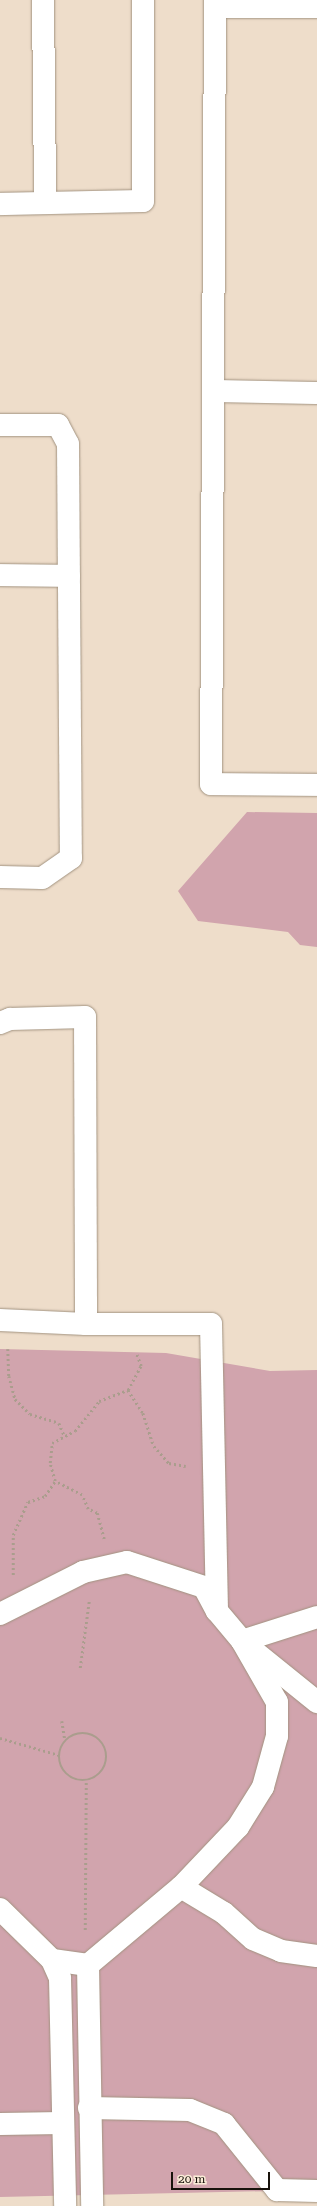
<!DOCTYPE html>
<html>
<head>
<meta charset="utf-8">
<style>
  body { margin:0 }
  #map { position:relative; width:317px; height:2206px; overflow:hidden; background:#eeddca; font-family:"Roboto Serif",serif }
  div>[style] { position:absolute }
  .green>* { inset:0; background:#d1a4ad }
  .path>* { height:2.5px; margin-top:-1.25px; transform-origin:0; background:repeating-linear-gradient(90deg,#aa9d8d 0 2px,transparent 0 5px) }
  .path>.ring { margin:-1.25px; padding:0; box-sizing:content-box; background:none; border:2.5px solid #aa9d8d; border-radius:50% }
  .roads { filter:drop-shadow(0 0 1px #a29380) drop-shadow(0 0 1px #a29380) }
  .minor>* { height:22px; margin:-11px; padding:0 11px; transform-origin:11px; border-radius:11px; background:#fff }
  span { translate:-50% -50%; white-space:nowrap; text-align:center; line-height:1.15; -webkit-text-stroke:3px #fbebd7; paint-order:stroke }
  .scale { position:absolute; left:171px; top:2172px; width:99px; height:18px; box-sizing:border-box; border:2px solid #18130c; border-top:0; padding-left:5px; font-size:12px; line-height:14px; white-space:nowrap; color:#18130c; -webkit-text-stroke:3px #fbebd7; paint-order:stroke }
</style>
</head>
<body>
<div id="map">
  <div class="green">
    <i style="clip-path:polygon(247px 812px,317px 813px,317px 947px,300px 945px,288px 932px,198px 921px,178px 891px)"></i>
    <i style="clip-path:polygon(0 1349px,166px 1353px,270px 1371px,317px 1370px,317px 2190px,0 2197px)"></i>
  </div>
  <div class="path">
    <i style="left:8px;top:1349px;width:27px;rotate:88deg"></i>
    <i style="left:9px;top:1376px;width:24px;rotate:75deg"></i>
    <i style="left:15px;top:1399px;width:21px;rotate:45deg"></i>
    <i style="left:30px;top:1414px;width:30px;rotate:17deg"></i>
    <i style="left:59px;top:1423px;width:13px;rotate:67deg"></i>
    <i style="left:128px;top:1390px;width:27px;rotate:-62deg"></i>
    <i style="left:141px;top:1366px;width:14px;rotate:-111deg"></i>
    <i style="left:104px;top:1539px;width:27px;rotate:-105deg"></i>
    <i style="left:97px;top:1513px;width:10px;rotate:-156deg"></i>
    <i style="left:88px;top:1509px;width:15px;rotate:-113deg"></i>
    <i style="left:82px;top:1495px;width:30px;rotate:-153deg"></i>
    <i style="left:55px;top:1481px;width:19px;rotate:-106deg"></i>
    <i style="left:50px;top:1463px;width:20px;rotate:-84deg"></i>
    <i style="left:52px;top:1443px;width:26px;rotate:-28deg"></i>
    <i style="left:75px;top:1431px;width:38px;rotate:-51deg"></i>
    <i style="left:99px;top:1401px;width:31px;rotate:-21deg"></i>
    <i style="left:128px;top:1390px;width:27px;rotate:57deg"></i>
    <i style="left:143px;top:1413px;width:35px;rotate:72deg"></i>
    <i style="left:154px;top:1446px;width:23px;rotate:49deg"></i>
    <i style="left:169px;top:1463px;width:17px;rotate:10deg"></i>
    <i style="left:13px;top:1575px;width:40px;rotate:-90deg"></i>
    <i style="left:13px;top:1535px;width:36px;rotate:-66deg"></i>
    <i style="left:28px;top:1502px;width:18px;rotate:-19deg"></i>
    <i style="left:45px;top:1496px;width:18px;rotate:-56deg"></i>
    <i style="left:80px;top:1668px;width:68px;rotate:-82.3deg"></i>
    <i style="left:62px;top:1721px;width:19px;rotate:81deg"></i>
    <i class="ring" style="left:59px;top:1733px;width:45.5px;height:45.5px"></i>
    <i style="left:0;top:1738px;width:61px;rotate:16.1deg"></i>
    <i style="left:85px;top:1930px;width:149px;rotate:-89.6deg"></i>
  </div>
  <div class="roads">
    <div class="minor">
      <i style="left:43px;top:0;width:203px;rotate:89.4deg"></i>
      <i style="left:215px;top:0;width:784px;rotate:90.29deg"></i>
      <i style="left:211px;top:784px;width:106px;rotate:0.5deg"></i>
      <i style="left:217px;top:7px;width:100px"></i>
      <i style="left:0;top:204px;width:143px;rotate:-1.2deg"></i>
      <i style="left:143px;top:201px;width:201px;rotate:-90deg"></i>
      <i style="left:214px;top:391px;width:103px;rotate:1.1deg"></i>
      <i style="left:0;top:425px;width:58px"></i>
      <i style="left:58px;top:425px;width:21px;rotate:62deg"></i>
      <i style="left:68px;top:444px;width:414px;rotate:89.6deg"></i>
      <i style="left:71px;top:858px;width:35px;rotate:145deg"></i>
      <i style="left:42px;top:878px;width:42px;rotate:-178.6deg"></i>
      <i style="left:0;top:575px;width:69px;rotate:0.8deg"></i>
      <i style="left:0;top:1023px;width:11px;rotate:-22deg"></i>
      <i style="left:10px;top:1019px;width:75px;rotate:-1.5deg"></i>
      <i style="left:85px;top:1017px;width:307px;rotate:89.8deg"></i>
      <i style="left:86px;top:1324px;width:125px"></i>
      <i style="left:211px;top:1324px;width:287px;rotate:88.8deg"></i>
      <i style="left:0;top:1320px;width:86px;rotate:2.7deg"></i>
      <i style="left:0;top:1614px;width:93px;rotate:-26.8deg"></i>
      <i style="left:83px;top:1572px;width:45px;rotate:-12.8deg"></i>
      <i style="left:127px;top:1562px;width:81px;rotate:18deg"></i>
      <i style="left:204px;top:1587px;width:27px;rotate:62deg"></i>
      <i style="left:217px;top:1611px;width:39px;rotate:50deg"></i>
      <i style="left:242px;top:1641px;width:70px;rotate:60.2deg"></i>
      <i style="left:277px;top:1702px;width:34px;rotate:90deg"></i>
      <i style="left:277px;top:1736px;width:53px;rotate:105.4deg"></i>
      <i style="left:263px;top:1787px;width:47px;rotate:122deg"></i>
      <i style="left:238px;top:1827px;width:83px;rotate:133.5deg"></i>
      <i style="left:181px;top:1887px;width:121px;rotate:140deg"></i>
      <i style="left:88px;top:1965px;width:36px;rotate:-172deg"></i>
      <i style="left:52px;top:1960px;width:73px;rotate:-135.6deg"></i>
      <i style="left:242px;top:1641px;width:79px;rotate:-17.7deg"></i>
      <i style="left:255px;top:1652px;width:80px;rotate:38.9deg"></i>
      <i style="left:181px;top:1887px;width:50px;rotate:31.2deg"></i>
      <i style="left:224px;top:1913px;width:39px;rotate:42deg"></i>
      <i style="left:253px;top:1939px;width:30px;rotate:23deg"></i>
      <i style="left:281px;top:1951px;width:36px;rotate:8deg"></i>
      <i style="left:52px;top:1960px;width:20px;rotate:66deg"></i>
      <i style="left:60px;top:1978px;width:228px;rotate:88.7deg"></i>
      <i style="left:88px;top:1965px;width:241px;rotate:89deg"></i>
      <i style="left:89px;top:2108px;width:101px;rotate:1.1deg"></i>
      <i style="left:190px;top:2110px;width:37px;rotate:22deg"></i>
      <i style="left:224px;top:2124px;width:85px;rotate:51.2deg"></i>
      <i style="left:277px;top:2190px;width:40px;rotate:1.4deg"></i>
      <i style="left:0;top:2124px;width:62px;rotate:-0.9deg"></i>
    </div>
  </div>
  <div class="scale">20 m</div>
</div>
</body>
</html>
